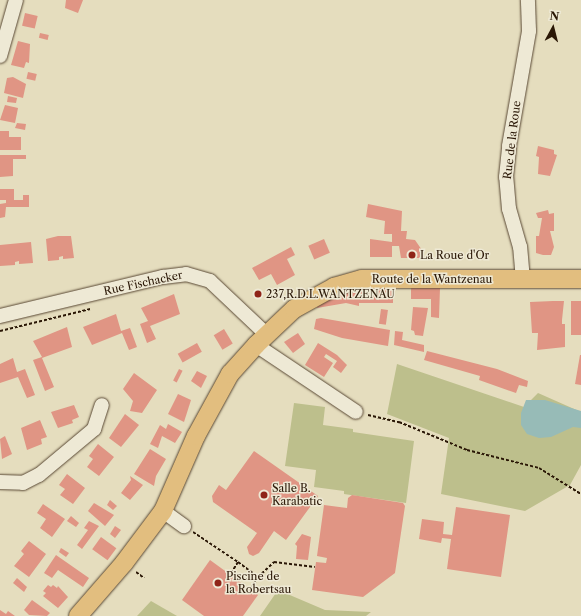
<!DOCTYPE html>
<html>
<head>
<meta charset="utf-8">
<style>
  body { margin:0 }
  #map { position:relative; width:581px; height:616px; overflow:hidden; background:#e5ddbe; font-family:"Libre Caslon Text",serif }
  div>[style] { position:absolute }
  .green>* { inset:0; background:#bdbf8c }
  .water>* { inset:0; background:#97bbb7 }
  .building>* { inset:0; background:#e09584; transform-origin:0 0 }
  .path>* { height:2px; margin-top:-1px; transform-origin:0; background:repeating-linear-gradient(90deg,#2a1706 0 3px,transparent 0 5px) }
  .roads { filter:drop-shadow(0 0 1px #594834) drop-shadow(0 0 1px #594834) }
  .minor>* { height:14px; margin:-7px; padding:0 7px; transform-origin:7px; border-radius:7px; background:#eee9d5 }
  .major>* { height:18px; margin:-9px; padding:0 9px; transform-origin:9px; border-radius:9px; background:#e2be7f }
  .dots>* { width:11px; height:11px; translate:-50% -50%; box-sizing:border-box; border:2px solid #eee9d5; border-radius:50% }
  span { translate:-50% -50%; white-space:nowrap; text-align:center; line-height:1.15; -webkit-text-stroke:3px #eee9d5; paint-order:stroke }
  .street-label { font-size:11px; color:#2a1706 }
  .poi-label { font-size:11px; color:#2a1706 }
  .left { translate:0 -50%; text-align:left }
  .north { position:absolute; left:533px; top:8px; width:40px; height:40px; -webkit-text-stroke:3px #eee9d5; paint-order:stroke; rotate:7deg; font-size:11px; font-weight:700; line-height:16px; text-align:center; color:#2a1706 }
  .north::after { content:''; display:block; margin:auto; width:14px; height:18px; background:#2a1706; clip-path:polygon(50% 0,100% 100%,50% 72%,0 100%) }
</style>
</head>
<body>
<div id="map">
  <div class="green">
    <i style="clip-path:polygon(397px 364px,524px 407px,538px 393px,581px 412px,581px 465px,570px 485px,525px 511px,441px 494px,449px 438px,387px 414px)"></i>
    <i style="clip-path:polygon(294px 403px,325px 407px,323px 425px,353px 429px,353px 432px,414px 441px,406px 503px,344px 494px,344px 491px,314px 487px,316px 470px,285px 466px)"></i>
    <i style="clip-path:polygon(278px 590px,325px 610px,371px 612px,366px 616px,260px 616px)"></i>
    <i style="clip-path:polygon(151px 601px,177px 616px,137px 616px)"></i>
  </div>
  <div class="water">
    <i style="clip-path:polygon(526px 400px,545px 400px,581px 411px,581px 428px,573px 427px,551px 437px,539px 438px,527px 434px,521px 425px,521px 413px)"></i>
  </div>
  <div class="building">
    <i style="clip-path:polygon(66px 0,83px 0,78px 13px,65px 8px)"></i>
    <i style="left:25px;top:13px;width:13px;height:13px;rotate:13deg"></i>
    <i style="left:40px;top:33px;width:9px;height:5px;rotate:13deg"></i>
    <i style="clip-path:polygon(18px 41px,30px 44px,29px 63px,26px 62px,24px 68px,11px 65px)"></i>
    <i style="left:28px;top:72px;width:9px;height:7px;rotate:13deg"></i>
    <i style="clip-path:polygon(13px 77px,26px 84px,23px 98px,4px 93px,7px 78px)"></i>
    <i style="clip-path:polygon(8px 96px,17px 98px,16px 103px,7px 102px)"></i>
    <i style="clip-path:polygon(5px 105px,18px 108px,15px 123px,0 120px)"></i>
    <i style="clip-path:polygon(17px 123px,26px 124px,25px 130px,15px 128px)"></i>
    <i style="clip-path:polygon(0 131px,9px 131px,9px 137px,21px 137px,21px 150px,0 150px)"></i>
    <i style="clip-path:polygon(538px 146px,554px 150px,554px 154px,557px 155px,550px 176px,538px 174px,539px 157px,536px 156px)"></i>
    <i style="clip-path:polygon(0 155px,26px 155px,26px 159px,13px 159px,13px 176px,0 177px)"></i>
    <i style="clip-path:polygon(0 189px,14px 189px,14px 200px,23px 200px,23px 195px,29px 195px,29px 207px,6px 207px,5px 217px,0 218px,0 204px,6px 203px,6px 200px,0 200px)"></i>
    <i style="clip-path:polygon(368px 204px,402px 211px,401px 231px,407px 231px,406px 239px,415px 240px,424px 253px,422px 258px,401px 258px,399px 246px,392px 246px,392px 257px,370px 257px,370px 239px,392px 242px,392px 234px,384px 234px,385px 221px,366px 217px)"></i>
    <i style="clip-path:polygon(548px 210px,549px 214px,554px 213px,554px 231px,550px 231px,554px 247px,551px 255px,543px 255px,536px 253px,536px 236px,539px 236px,542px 218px,538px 218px,536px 213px)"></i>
    <i style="clip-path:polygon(58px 236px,71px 236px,74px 258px,63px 259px,63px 256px,59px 257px,59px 260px,48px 261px,46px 239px)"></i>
    <i style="left:324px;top:239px;width:15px;height:17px;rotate:67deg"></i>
    <i style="clip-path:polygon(31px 242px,33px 263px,19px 264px,19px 261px,15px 262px,15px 265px,0 266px,0 245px)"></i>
    <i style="clip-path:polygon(291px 247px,295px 255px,287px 259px,295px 275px,277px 285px,271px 274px,259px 280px,252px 268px)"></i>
    <i style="clip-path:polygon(393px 286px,393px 303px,359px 303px,359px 306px,346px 303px,317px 308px,318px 302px,359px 288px)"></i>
    <i style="clip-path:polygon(411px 287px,440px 288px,439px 318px,431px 317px,431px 299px,411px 299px)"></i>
    <i style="left:255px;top:290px;width:9px;height:4px;rotate:27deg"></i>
    <i style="clip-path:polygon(174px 294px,180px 314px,150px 326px,156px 339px,147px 343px,140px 324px,148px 321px,141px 308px)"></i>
    <i style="clip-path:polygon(553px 301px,564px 301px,562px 320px,562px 324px,565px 324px,565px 347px,537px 350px,538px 333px,532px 333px,530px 302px)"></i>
    <i style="left:571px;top:301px;width:10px;height:34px"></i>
    <i style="clip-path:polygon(413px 307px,428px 308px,423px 336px,415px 335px,414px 331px,411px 330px)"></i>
    <i style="left:381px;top:309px;width:7px;height:15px;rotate:8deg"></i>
    <i style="clip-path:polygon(116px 314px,121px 331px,130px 328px,137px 347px,129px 350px,122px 333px,92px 345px,83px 327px)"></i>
    <i style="clip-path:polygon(321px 318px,390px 330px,388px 346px,342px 338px,314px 329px,316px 319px)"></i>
    <i style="clip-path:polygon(67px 327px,72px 347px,42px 358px,54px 387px,45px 391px,33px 360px,42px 357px,33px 341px)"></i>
    <i style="left:224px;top:329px;width:17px;height:12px;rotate:59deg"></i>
    <i style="clip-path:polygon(395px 331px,403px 332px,402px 340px,424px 345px,424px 352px,394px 345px)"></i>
    <i style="clip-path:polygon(298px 333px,305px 344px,293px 353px,284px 342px)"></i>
    <i style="left:197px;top:343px;width:10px;height:22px;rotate:61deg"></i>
    <i style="clip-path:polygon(318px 343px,337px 355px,347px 365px,341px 373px,333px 367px,337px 361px,326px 354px,324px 357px,333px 363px,324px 377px,305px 365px)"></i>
    <i style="clip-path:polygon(427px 351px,497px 369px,528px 381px,527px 387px,519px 385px,516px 393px,479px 380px,480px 376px,424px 360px)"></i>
    <i style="clip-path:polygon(580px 355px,581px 355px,581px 385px,575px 384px)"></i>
    <i style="clip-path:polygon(13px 358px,17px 372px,25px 369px,35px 395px,27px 398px,18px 377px,0 383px,0 364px)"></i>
    <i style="left:179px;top:369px;width:4px;height:13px;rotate:27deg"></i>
    <i style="clip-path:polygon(197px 371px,207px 376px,201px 388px,191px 381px)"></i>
    <i style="clip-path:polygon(134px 373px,157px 390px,142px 413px,130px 411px,133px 401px,123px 389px)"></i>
    <i style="clip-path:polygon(178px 394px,191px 400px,184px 422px,168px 414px)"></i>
    <i style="clip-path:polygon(74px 405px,79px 417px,72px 420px,73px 423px,58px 428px,51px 412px)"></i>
    <i style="clip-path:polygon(125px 414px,139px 425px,121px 447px,109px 438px)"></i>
    <i style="clip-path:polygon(40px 420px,47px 437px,41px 439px,42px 444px,27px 450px,21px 428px)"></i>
    <i style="clip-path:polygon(168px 424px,182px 432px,175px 443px,162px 436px,158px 448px,150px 444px,160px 425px,166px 429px)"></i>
    <i style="clip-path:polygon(5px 436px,12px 454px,2px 459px,0 439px)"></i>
    <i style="clip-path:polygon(98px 444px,114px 457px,99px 476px,87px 467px,93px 459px,89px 456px)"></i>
    <i style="clip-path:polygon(150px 449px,166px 459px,156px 476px,154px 486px,134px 474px)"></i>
    <i style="clip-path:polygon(254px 451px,318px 496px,286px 540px,274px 531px,259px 553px,253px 556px,249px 554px,247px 547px,257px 533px,213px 502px,212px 496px,219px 485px,226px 490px)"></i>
    <i style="clip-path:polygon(67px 474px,85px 488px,73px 504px,60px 495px,65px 489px,59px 485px)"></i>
    <i style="clip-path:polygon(130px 476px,143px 485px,130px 500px,121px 493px,131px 480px)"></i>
    <i style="clip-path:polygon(352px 495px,403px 503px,405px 506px,395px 573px,363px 597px,312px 590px,316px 562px,326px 563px,327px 558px,317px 556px,324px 505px,347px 508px,348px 498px)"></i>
    <i style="clip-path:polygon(110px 500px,117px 506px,113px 510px,107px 505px)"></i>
    <i style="clip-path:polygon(94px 503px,114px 515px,105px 526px,88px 511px)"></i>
    <i style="clip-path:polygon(43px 504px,65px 519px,52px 537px,40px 528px,46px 519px,37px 513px)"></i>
    <i style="clip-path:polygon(456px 507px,510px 515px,501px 577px,447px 569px,451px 539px,442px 538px,441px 543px,419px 539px,422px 519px,444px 522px,443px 534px,452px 535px)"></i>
    <i style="clip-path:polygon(71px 516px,79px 523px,76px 527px,67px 521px)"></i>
    <i style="clip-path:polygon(89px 521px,99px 526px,82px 549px,77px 545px,88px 530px,84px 528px)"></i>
    <i style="clip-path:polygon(115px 526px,121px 530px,115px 538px,110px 534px)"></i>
    <i style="clip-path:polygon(302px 534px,311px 537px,308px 560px,296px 559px,297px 546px,295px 544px)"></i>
    <i style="left:101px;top:537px;width:19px;height:15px;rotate:36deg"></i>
    <i style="clip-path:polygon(29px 541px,46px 554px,29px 577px,14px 566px,24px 554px,21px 551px)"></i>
    <i style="clip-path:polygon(61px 548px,69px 553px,66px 557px,59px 552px)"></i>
    <i style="clip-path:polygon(56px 555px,89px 578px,83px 587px,58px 570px,52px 578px,44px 573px)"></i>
    <i style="clip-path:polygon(210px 560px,258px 595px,243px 616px,204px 616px,182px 600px)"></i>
    <i style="clip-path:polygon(17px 578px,27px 587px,24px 592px,13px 583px)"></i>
    <i style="clip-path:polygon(48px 585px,51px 587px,53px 585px,57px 588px,58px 586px,68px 597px,58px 608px,43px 596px,46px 593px,43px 591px)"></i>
    <i style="clip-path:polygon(32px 600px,50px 613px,47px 616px,29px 615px,24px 610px)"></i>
    <i style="clip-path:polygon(0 610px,6px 614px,8px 611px,15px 616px,0 616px)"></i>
  </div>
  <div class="path">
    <i style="left:0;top:331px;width:93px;rotate:-13.7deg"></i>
    <i style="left:368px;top:415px;width:32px;rotate:13deg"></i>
    <i style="left:399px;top:422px;width:74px;rotate:22.4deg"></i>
    <i style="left:467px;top:450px;width:74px;rotate:14deg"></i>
    <i style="left:539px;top:468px;width:49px;rotate:31.8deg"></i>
    <i style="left:193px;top:532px;width:54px;rotate:33.7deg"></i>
    <i style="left:238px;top:562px;width:15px;rotate:122deg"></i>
    <i style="left:238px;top:562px;width:25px;rotate:37deg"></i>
    <i style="left:258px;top:577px;width:14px;rotate:120deg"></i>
    <i style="left:136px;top:572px;width:10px;rotate:37deg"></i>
    <i style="left:258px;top:577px;width:22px;rotate:-43deg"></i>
    <i style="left:274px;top:562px;width:41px;rotate:7deg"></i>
  </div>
  <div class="roads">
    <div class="minor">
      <i style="left:0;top:56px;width:58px;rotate:-74.1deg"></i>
      <i style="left:523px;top:280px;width:33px;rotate:-95deg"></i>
      <i style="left:520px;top:247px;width:40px;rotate:-106deg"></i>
      <i style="left:509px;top:209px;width:32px;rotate:-95deg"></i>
      <i style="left:506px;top:177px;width:31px;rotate:-84deg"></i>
      <i style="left:509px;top:146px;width:117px;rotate:-80.1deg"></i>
      <i style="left:529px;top:31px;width:31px;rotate:-92deg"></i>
      <i style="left:0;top:316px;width:168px;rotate:-13.5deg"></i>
      <i style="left:163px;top:277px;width:23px;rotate:-7deg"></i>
      <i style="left:186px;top:274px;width:25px;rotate:16deg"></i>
      <i style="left:210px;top:281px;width:77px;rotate:43.4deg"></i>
      <i style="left:256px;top:345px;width:120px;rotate:33.8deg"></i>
      <i style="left:0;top:482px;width:23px;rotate:2deg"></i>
      <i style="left:23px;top:483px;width:18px;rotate:-27deg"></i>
      <i style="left:39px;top:475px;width:72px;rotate:-39.9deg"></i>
      <i style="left:94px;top:429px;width:25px;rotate:-72deg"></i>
      <i style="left:163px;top:511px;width:26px;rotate:36deg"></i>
    </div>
    <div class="major">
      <i style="left:78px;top:616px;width:70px;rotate:-49deg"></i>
      <i style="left:124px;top:563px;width:65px;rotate:-53.1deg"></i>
      <i style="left:163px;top:511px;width:82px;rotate:-66.3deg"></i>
      <i style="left:196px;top:436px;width:71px;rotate:-61.3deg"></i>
      <i style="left:230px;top:374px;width:39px;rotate:-48deg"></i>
      <i style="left:256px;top:345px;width:52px;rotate:-43.5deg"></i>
      <i style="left:294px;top:309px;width:46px;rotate:-28.8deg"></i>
      <i style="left:334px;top:287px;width:29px;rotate:-16deg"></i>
      <i style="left:362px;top:279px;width:219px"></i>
    </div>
  </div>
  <div class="dots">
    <i style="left:412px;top:255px;background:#8f2418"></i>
    <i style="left:258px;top:294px;background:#8f2418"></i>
    <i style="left:264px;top:495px;background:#8f2418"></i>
    <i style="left:218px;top:583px;background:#8f2418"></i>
  </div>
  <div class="street-label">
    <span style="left:512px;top:140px;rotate:-83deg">Rue de la Roue</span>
    <span style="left:432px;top:279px">Route de la Wantzenau</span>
    <span style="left:143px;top:283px;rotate:-12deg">Rue Fischacker</span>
  </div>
  <div class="poi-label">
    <span class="left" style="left:420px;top:255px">La Roue d'Or</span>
    <span class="left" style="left:266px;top:294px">237,R.D.L.WANTZENAU</span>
    <span class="left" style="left:272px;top:495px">Salle B.<br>Karabatic</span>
    <span class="left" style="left:226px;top:583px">Piscine de<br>la Robertsau</span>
  </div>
  <div class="north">N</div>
</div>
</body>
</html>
